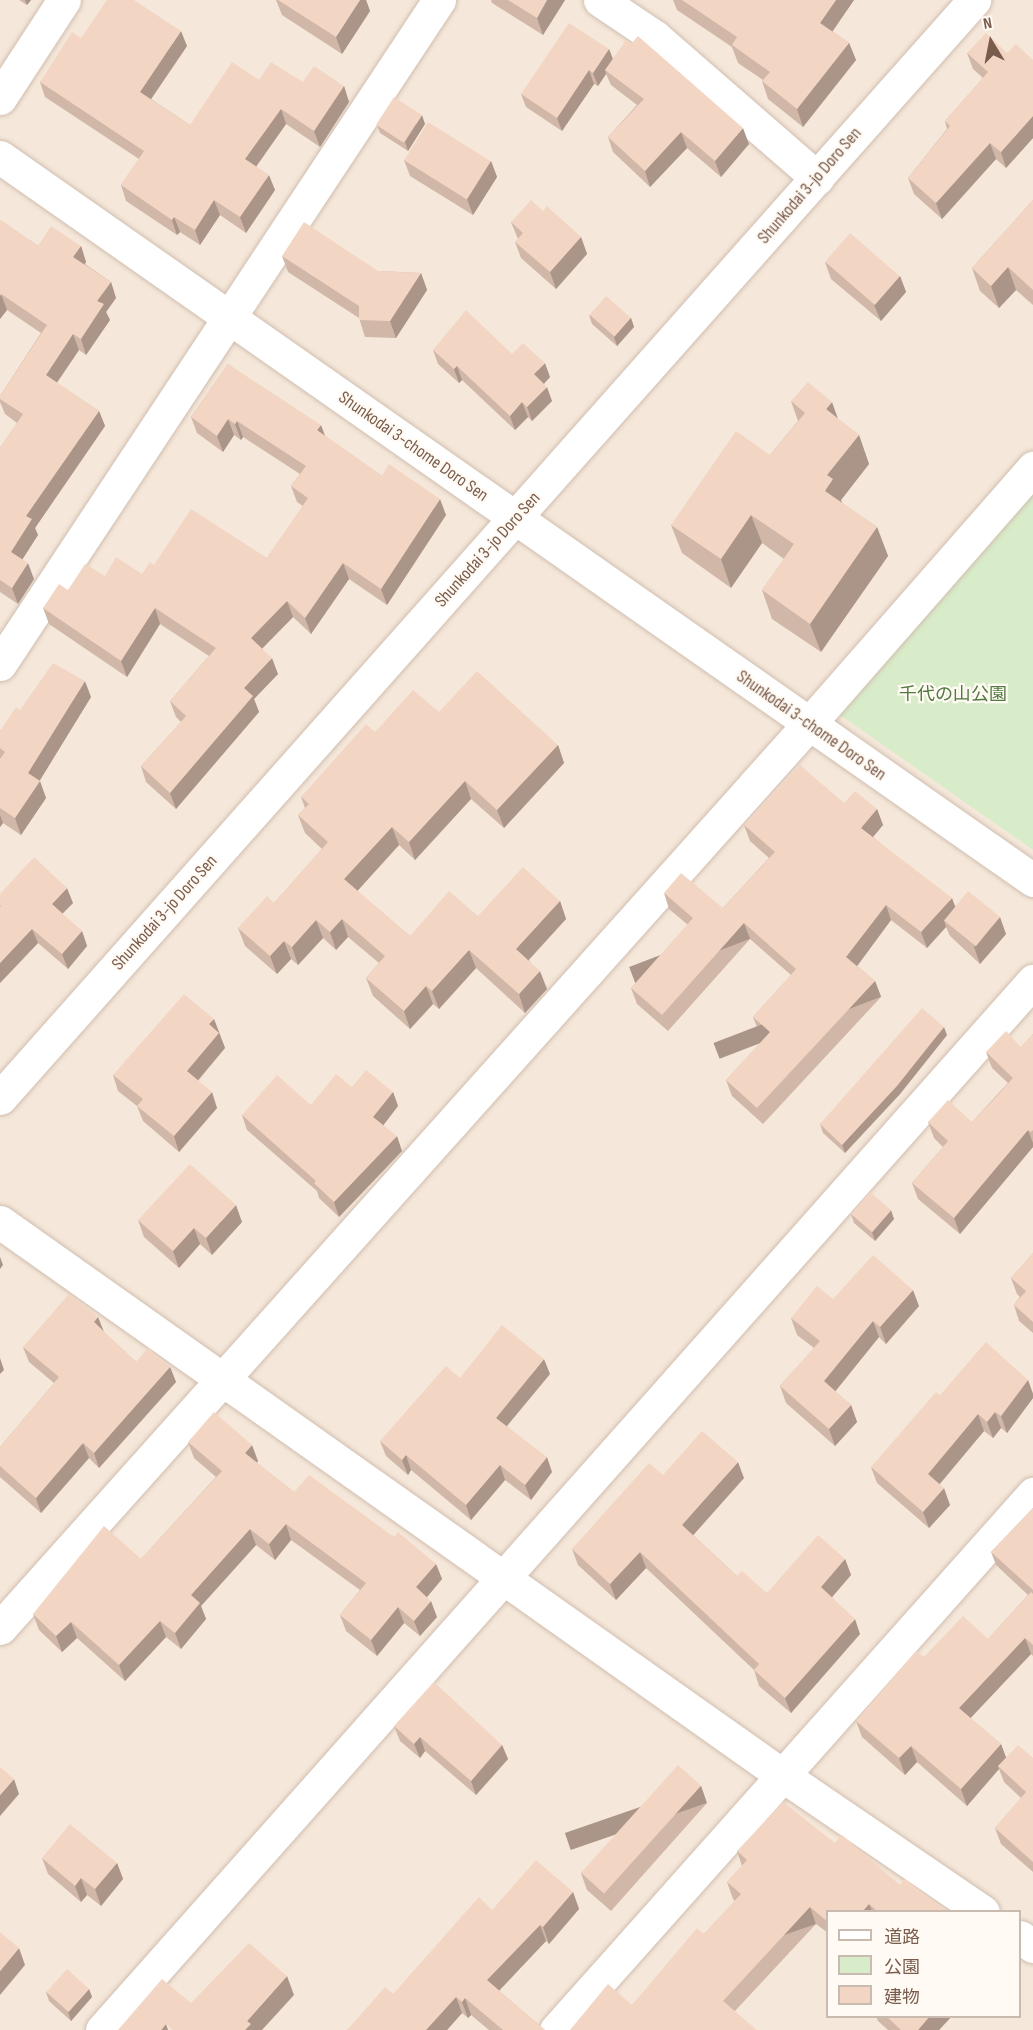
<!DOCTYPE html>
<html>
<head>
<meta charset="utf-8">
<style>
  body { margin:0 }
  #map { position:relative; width:1033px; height:2030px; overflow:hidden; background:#fdf6ec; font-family:"Sofia Sans Condensed","Noto Sans JP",sans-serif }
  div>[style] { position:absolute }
  .residential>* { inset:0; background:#f5e8da }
  .green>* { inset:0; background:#d8ecc9 }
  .roads { filter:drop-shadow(0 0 2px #d1beb0) drop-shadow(0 0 2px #d1beb0) }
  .street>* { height:33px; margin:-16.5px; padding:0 16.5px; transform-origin:16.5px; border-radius:16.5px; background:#fff }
  .wall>* { inset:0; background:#d1b7a8 }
  .shaded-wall>* { inset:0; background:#aa9588; transform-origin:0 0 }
  .building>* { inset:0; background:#f3d5c3; transform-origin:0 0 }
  span { translate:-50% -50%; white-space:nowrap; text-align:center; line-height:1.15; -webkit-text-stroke:4.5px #fffaf3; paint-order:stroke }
  .street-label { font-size:18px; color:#7a5c4d }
  .park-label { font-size:18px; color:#537a41 }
  .legend { position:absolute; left:826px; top:1910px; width:195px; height:108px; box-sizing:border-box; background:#fffaf3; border:2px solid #cabbb1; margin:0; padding:8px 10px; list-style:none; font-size:18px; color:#7a5c4d }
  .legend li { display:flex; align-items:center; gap:12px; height:30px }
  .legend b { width:30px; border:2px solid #cabbb1 }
  .north { position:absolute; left:961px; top:12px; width:60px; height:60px; -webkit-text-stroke:4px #fffaf3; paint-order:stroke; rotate:350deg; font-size:16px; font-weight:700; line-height:24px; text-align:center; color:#7a5c4d }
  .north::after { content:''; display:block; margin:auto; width:21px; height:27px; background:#7a5c4d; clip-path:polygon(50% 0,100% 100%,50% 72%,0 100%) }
</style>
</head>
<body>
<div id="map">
  <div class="residential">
    <i style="clip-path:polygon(evenodd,0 0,1033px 0,1033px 2030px,0 2030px,0 0,828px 1912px,1020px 1912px,1020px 2016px,828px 2016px,828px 1912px)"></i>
  </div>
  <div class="green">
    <i style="clip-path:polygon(1033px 486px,1033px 850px,833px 710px)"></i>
  </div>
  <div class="roads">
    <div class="street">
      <i style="left:600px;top:0;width:66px;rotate:33.9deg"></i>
      <i style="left:655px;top:37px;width:215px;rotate:41deg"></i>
      <i style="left:0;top:98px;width:117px;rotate:-56.9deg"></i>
      <i style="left:0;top:157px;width:1261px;rotate:34.99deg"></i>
      <i style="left:0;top:664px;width:796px;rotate:-56.53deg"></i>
      <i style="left:0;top:1098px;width:1468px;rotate:-48.42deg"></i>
      <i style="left:0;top:1222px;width:958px;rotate:35.27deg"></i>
      <i style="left:782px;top:1775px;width:243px;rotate:34.3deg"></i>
      <i style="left:0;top:1628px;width:1212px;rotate:-48.18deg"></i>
      <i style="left:808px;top:725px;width:342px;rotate:-48.8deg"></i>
      <i style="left:1020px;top:1937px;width:16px;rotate:35deg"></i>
      <i style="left:102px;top:2030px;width:1403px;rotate:-48.41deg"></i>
      <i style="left:556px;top:2030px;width:718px;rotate:-48.33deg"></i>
    </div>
  </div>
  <div class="wall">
    <i style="clip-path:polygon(19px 0,31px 0,27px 5px)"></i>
    <i style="clip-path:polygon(276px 0,366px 0,370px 11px,342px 54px,282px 15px)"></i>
    <i style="clip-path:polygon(491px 0,565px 0,543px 35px,492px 3px)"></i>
    <i style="clip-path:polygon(673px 0,854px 0,832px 31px,849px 43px,856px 60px,803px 127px,768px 99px,762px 81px,763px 80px,738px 63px,732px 47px,677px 10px)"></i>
    <i style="clip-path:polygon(81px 38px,187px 46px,151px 99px,190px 125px,259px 80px,303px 82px,344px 86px,349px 102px,320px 147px,286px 124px,256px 166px,275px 190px,246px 233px,220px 215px,200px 245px,180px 232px,177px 235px,126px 201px,121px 185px,139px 159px,45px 97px,40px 82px)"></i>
    <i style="clip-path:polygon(609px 49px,613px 59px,749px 144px,721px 177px,687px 148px,650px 187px,613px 152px,608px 137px,637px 105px,611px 85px,606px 74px,598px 86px,594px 84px,562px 131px,526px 107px,521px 94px)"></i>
    <i style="clip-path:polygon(967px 53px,1007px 53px,1033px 60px,1033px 138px,1006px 168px,996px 159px,942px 219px,914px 194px,908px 178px,947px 129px,945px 121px,983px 78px,973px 69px)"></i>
    <i style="clip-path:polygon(425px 124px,408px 151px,380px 133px,377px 125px)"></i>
    <i style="clip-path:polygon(404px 160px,491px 161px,497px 177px,473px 215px,410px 176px)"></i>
    <i style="clip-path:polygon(1033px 200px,1033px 305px,1016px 290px,999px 308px,980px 291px,972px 268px)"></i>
    <i style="clip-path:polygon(543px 211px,581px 237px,587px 254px,556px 289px,521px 258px,515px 242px,518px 239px,511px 222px)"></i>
    <i style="clip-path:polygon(0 220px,38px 246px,81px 246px,86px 262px,85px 264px,111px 282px,116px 298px,106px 312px,110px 320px,86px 355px,79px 350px,57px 383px,99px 411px,105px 426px,35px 528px,38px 535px,22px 559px,34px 579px,18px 604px,0 592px,0 448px,17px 423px,5px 414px,0 402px,0 396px,41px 333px,7px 310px,0 319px)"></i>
    <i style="clip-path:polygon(282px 256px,378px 271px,421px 273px,427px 290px,396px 338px,365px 337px,359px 318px,288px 272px)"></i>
    <i style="clip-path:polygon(825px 262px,900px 276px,906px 292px,881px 321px,831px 279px)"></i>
    <i style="clip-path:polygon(589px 315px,631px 318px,634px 327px,617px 346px,592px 324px)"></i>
    <i style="clip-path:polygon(433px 350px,512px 354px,550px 377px,544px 384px,552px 401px,532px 421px,528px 417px,515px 430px,462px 380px,459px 383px,438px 364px)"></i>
    <i style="clip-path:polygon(228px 364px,325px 436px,382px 476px,446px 515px,387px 605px,349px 579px,311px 634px,293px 617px,262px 648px,278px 674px,254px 699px,259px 712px,176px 809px,146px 782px,141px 766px,181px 722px,176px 717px,170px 701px,209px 656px,160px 624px,127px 677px,49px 624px,43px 608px,68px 590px,105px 576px,142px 574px,154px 565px,267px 558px,303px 506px,297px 502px,291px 486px,300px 474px,243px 437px,241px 440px,234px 435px,223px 452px,197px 433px,191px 417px)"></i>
    <i style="clip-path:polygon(791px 401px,838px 419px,859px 435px,869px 464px,841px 500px,842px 503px,877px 527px,888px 556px,821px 652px,772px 619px,762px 590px,784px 559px,762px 543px,731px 588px,682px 553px,671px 525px,770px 455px,798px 421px)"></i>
    <i style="clip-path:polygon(91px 697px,39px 781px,46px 798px,21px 835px,3px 823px,0 827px,0 731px,20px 710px)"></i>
    <i style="clip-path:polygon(439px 712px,558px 745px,564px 763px,504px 828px,471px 799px,415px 860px,399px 845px,357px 891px,410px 936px,478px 916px,560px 901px,566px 919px,529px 960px,547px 989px,525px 1013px,476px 968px,439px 1009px,433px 1004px,410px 1029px,373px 996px,366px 978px,379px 963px,348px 937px,336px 950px,323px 938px,298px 965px,291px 959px,277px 974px,245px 946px,238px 928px,274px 903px,322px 849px,305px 833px,298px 815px,305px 808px,301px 797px,375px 732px)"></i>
    <i style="clip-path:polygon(844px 803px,877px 809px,883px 825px,873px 837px,955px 906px,1006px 934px,980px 964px,950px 936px,946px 927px,927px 948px,891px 920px,857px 966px,875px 981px,881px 997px,763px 1124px,732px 1096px,726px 1080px,765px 1038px,759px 1032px,753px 1017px,791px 975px,750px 939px,668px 1031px,637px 1004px,631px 988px,688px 925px,669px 909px,664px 893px,723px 908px,769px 858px,750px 841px,744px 825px)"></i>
    <i style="clip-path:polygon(0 894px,73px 903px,62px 914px,82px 931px,87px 946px,68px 969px,38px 943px,0 983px)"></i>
    <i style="clip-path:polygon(214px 1019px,225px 1048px,198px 1081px,217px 1108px,179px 1152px,143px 1121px,137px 1106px,118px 1091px,113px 1075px)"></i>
    <i style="clip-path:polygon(1033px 1034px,1033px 1147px,960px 1234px,918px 1199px,912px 1183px,943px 1147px,934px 1138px,928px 1122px,972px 1122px,1008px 1083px,992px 1068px,986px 1052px,1021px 1047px)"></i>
    <i style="clip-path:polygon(947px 1035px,900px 1094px,845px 1153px,823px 1133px,820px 1124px)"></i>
    <i style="clip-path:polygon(352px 1087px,393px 1092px,398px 1106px,383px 1125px,402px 1151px,339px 1217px,319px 1198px,317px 1191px,247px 1130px,242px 1115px,311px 1105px)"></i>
    <i style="clip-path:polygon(851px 1214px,894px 1219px,875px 1241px,854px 1223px)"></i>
    <i style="clip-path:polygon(138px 1220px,242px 1222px,212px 1255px,200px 1244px,179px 1268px,144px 1237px)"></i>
    <i style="clip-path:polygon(1033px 1253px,1033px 1333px,1019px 1321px,1014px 1305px,1020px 1297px,1017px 1294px,1011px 1278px)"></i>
    <i style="clip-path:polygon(919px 1306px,886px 1344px,879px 1337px,835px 1391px,851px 1405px,857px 1422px,835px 1446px,786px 1403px,780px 1386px,814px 1348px,797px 1335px,791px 1318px)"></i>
    <i style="clip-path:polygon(98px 1317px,103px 1331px,136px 1362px,170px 1367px,176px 1382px,99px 1468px,89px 1458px,41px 1513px,0 1477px,0 1447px,54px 1383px,29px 1362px,23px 1347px)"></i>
    <i style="clip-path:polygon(550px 1374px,507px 1426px,552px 1472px,531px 1500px,505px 1480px,471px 1520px,411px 1470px,408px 1475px,386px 1456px,380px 1441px,460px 1378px)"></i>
    <i style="clip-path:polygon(1028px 1380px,1033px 1394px,1033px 1398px,1007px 1433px,1001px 1428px,993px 1438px,984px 1431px,939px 1484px,950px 1505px,929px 1528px,877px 1483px,871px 1467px)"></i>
    <i style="clip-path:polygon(188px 1442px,258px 1461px,257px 1463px,294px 1492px,394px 1537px,436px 1564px,442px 1579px,427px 1597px,437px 1617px,420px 1636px,404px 1623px,377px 1656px,346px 1631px,340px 1615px,360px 1590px,291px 1540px,275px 1560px,256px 1545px,201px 1606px,206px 1619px,181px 1649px,166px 1637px,125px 1681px,77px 1638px,62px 1652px,39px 1630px,33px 1614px,141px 1559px,216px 1477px,194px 1458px)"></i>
    <i style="clip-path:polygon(663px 1475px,744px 1478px,693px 1535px,737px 1576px,767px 1593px,845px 1559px,851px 1575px,832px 1597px,860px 1634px,791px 1713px,759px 1686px,754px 1670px,646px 1568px,616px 1600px,578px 1565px,572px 1549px)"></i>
    <i style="clip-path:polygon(1033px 1508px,1033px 1656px,1031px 1654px,970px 1718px,1001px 1744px,1006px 1758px,1033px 1758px,1033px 1872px,1001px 1844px,995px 1828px,1021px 1798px,1004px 1782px,999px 1769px,967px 1806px,917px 1762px,905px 1775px,862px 1737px,856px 1721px,924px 1657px,988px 1639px,1028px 1595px,996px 1565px,991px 1552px)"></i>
    <i style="clip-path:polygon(394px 1726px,502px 1745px,508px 1759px,476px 1795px,425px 1751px,420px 1758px,400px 1741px)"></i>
    <i style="clip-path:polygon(701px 1786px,707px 1803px,611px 1911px,587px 1890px,581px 1873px)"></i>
    <i style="clip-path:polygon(835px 1843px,900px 1885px,946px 1911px,828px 1911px,828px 1933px,816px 1924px,735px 2011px,632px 2005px,704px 1934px,735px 1901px,733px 1899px,727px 1882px,742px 1866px,737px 1851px)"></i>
    <i style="clip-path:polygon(42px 1858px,117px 1863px,123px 1879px,101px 1906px,87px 1895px,81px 1902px,48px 1874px)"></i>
    <i style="clip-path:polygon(573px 1892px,579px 1909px,549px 1944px,546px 1941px,499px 1991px,545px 2030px,489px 2030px,471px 2015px,468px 2018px,462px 2013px,447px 2030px,347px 2030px,393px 1994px,492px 1910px)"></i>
    <i style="clip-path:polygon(89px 1989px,92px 1997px,71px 2021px,49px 2001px,46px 1992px)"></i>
    <i style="clip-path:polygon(876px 2016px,952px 2016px,939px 2030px,888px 2030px,878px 2021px)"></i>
  </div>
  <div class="shaded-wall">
    <i style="clip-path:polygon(25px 0,31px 0,27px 5px)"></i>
    <i style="clip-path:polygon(360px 0,366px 0,370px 11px,342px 54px,336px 37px)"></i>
    <i style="clip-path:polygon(547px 0,565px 0,543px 35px,537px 18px)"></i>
    <i style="clip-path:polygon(836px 0,854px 0,826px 41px,820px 23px)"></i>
    <i style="clip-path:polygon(181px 31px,187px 46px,145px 108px,140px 92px)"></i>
    <i style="clip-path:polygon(849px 43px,856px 60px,803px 127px,797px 109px)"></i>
    <i style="clip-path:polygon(609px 49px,614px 62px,605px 70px,606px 74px,598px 86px,593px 73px)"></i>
    <i style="clip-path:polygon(589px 70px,594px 84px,562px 131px,557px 118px)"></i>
    <i style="clip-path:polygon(344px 86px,349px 102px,320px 147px,314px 131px)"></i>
    <i style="clip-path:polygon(281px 109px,286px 124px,251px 174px,245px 159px)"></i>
    <i style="clip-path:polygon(422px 115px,425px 124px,408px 151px,405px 142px)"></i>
    <i style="clip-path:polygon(1033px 116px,1033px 138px,1006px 168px,1001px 152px)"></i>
    <i style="clip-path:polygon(743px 128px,749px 144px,721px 177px,715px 161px)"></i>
    <i style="clip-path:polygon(681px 132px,687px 148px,650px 187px,645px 171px)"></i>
    <i style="clip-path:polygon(990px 143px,996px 159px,942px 219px,936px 203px)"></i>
    <i style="clip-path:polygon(491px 161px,497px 177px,473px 215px,467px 199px)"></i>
    <i style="clip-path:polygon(269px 175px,275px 190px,246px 233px,240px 217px)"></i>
    <i style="clip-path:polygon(214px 200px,220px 215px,200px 245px,195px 230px)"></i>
    <i style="clip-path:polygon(174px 217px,180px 232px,177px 235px,172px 220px)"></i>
    <i style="clip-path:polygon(581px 237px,587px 254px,556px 289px,550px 272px)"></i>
    <i style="clip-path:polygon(81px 246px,86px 262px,79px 273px,73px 257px)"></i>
    <i style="clip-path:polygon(1008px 267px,1016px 290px,999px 308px,991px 286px)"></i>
    <i style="clip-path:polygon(421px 273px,427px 290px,396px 338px,390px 321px)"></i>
    <i style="clip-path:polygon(900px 276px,906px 292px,881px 321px,874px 305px)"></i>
    <i style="clip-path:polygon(111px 282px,116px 298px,106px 312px,110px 320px,86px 355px,81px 339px,97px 301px)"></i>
    <i style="clip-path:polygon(1px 294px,7px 310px,0 319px,0 296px)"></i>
    <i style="clip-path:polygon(631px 318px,634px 327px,617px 346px,614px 337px)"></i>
    <i style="clip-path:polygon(73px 334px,79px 350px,51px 391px,46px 375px)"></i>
    <i style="clip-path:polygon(545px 363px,550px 377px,539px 389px,534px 374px)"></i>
    <i style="clip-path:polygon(457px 366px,462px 380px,459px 383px,454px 369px)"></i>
    <i style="clip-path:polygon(547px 387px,552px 401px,532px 421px,527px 407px)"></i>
    <i style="clip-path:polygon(522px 402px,528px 417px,515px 430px,510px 416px)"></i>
    <i style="clip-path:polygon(832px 402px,842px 430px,826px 409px)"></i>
    <i style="clip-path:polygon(99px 411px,105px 426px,35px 528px,38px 535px,17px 568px,11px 552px,26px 516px)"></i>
    <i style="clip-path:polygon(228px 419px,234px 435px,223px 452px,217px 436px)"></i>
    <i style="clip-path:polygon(237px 421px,243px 437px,241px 440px,235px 424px)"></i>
    <i style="clip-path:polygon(321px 425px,327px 441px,317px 430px)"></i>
    <i style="clip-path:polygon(859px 435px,869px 464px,841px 500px,844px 508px,825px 491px,827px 475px)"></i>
    <i style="clip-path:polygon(440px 499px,446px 515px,387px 605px,381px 589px)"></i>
    <i style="clip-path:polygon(751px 515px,762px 543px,731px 588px,721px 559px)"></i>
    <i style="clip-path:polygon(877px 527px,888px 556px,821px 652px,810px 624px)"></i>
    <i style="clip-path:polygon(28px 563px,34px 579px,18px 604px,12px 588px)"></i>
    <i style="clip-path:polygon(343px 563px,349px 579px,311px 634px,305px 618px)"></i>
    <i style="clip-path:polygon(287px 601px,293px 617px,257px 654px,251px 638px)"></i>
    <i style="clip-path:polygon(155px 608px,160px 624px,127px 677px,121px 661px)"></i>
    <i style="clip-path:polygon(272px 658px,278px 674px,254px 699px,259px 712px,176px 809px,170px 793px,244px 688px)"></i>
    <i style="clip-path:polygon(85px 681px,91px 697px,34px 790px,28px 773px)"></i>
    <i style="clip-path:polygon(558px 745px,564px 763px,504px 828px,497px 810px)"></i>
    <i style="clip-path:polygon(40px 781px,46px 798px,21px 835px,15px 818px)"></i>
    <i style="clip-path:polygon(465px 781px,471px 799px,415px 860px,409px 842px)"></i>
    <i style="clip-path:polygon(877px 809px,883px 825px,867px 844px,861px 828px)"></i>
    <i style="clip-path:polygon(0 815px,3px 823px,0 827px)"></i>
    <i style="clip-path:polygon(392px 827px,399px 845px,351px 898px,344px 879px)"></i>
    <i style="clip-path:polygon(67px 888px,73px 903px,57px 919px,52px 904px)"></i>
    <i style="clip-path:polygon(952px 898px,958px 914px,944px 920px,946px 927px,927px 948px,921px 932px)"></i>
    <i style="clip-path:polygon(560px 901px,566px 919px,522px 967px,516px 949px)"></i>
    <i style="clip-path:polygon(886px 905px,891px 920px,852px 973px,846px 957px)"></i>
    <i style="clip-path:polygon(1000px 917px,1006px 934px,980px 964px,974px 947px)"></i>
    <i style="clip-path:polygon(342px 919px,348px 937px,336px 950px,330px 932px)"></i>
    <i style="clip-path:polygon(316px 920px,323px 938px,298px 965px,292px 947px)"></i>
    <i style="left:744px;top:923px;width:17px;height:123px;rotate:69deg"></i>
    <i style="clip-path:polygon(32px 929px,38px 943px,0 983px,0 963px)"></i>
    <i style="clip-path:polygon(82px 931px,87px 946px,68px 969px,62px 954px)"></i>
    <i style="clip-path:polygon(284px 941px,291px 959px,277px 974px,270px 956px)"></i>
    <i style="clip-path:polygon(469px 950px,476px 968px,439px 1009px,432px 991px)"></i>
    <i style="clip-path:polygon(540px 971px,547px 989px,525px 1013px,519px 994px)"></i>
    <i style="left:875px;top:981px;width:17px;height:173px;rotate:69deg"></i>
    <i style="clip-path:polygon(426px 986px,433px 1004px,410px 1029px,404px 1011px)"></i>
    <i style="clip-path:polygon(214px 1019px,225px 1048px,192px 1087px,187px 1071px,209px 1024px)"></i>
    <i style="clip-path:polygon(944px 1027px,947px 1035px,900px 1094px,845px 1153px,842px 1145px)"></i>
    <i style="clip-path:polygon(212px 1092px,217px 1108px,179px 1152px,174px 1136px)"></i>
    <i style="clip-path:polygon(393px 1092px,398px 1106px,379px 1131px,373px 1117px)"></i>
    <i style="clip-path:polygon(1028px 1130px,1033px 1143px,1033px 1147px,960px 1234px,954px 1218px)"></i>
    <i style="clip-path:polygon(397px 1136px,402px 1151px,339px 1217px,334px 1202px)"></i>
    <i style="clip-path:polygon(236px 1205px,242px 1222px,212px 1255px,206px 1238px)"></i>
    <i style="clip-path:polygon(891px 1210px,894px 1219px,875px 1241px,872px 1232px)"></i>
    <i style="clip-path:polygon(194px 1228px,200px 1244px,179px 1268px,173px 1251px)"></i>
    <i style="clip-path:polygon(0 1257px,3px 1265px,0 1269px)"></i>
    <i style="clip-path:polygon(913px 1290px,919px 1306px,886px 1344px,880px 1327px)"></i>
    <i style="clip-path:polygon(98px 1317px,104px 1332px,94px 1322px)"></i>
    <i style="clip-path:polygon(873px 1321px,879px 1337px,830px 1398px,824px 1381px)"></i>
    <i style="clip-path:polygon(0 1358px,4px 1370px,0 1374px)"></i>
    <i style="clip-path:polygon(544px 1359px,550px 1374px,501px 1433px,496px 1418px)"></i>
    <i style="clip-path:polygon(170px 1367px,176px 1382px,99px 1468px,94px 1453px)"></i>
    <i style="clip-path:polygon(1028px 1380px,1033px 1394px,1033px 1398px,1007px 1433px,1001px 1416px)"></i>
    <i style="clip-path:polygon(851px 1405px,857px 1422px,835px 1446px,829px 1429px)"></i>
    <i style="clip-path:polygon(995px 1412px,1001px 1428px,993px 1438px,987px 1422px)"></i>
    <i style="clip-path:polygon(978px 1414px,984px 1431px,934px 1491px,928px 1474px)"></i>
    <i style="clip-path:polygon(83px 1443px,89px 1458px,41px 1513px,36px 1498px)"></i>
    <i style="clip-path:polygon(252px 1445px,258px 1461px,251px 1469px,245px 1453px)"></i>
    <i style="clip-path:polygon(406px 1455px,411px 1470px,408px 1475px,402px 1460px)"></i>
    <i style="clip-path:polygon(547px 1457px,552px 1472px,531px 1500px,525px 1485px)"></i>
    <i style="clip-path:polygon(738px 1462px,744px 1478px,688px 1541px,682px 1525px)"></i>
    <i style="clip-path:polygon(500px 1465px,505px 1480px,471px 1520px,466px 1505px)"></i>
    <i style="clip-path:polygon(944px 1488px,950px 1505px,929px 1528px,923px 1512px)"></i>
    <i style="clip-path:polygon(286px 1524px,291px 1540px,275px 1560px,269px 1544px)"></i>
    <i style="clip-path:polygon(250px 1529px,256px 1545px,201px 1606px,206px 1619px,181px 1649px,175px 1633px,191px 1595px)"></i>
    <i style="clip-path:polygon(640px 1552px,646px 1568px,616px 1600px,610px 1584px)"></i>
    <i style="clip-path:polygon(845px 1559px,851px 1575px,827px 1603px,821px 1587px)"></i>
    <i style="clip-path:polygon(436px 1564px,442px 1579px,422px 1603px,416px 1587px)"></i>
    <i style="clip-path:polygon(431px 1601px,437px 1617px,420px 1636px,414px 1621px)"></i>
    <i style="clip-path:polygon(398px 1607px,404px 1623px,377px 1656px,371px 1640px)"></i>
    <i style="clip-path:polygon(855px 1619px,860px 1634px,791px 1713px,785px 1698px)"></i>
    <i style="clip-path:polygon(160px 1621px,166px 1637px,125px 1681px,119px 1665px)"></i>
    <i style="clip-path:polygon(71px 1622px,77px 1638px,62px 1652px,56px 1636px)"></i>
    <i style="clip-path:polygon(1025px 1638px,1031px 1654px,965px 1724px,959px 1708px)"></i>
    <i style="clip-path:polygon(420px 1737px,425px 1751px,420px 1758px,414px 1744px)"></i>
    <i style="clip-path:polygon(1001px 1744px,1007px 1760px,998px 1766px,999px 1769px,967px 1806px,961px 1789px)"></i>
    <i style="clip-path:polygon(502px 1745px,508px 1759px,476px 1795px,471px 1781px)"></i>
    <i style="clip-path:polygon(911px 1746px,917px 1762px,905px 1775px,899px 1758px)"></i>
    <i style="clip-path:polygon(14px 1779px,19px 1794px,0 1816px,0 1795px)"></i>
    <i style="left:701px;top:1786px;width:18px;height:144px;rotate:71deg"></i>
    <i style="clip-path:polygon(117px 1863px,123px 1879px,101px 1906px,95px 1889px)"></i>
    <i style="clip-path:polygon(81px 1878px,87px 1895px,81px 1902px,75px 1886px)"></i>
    <i style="clip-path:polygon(573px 1892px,579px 1909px,549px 1944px,543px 1927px)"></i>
    <i style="clip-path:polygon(869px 1904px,872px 1911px,863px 1911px)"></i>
    <i style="left:810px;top:1907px;width:18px;height:128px;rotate:71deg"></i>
    <i style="clip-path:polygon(540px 1925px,546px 1941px,493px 1997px,487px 1980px)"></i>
    <i style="clip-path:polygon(19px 1948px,25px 1965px,0 1995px,0 1971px)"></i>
    <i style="clip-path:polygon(287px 1976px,294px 1995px,262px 2030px,245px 2030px,247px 2021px)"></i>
    <i style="clip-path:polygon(89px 1989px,92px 1997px,71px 2021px,68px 2012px)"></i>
    <i style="clip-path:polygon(456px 1997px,462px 2013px,447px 2030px,426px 2030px)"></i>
    <i style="clip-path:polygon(465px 1998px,471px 2015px,468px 2018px,462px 2002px)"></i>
    <i style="clip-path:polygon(930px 2016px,952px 2016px,939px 2030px,918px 2030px)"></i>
    <i style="clip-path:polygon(166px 2024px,168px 2030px,161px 2030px)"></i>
  </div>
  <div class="building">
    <i style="clip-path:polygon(107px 0,134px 0,181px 31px,140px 92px,190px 125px,232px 62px,259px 80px,271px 62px,303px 82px,314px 66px,344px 86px,314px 131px,281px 109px,245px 159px,269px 175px,240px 217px,214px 200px,195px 230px,174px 217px,172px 220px,121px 185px,144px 151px,40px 82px,72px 32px,81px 38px)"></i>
    <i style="clip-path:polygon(278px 0,360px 0,336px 37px)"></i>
    <i style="clip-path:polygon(508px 0,547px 0,537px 18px)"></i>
    <i style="clip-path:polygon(682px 0,836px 0,820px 23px,849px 43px,797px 109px,762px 81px,770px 72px,732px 45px,737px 37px)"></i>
    <i style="clip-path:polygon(569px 23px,609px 49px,593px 73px,589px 70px,557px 118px,521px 94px)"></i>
    <i style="clip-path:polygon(986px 33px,1007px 53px,1016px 44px,1033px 60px,1033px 116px,1001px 152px,990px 143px,936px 203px,908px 178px,950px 126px,945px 121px,988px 72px,967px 53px)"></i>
    <i style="clip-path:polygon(638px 36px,743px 128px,715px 161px,681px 132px,645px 171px,608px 137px,644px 99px,605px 70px,626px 40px,631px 44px)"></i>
    <i style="left:394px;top:97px;width:33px;height:33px;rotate:33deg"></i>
    <i style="left:428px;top:122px;width:74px;height:45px;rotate:32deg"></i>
    <i style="clip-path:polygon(531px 200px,543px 211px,547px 206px,581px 237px,550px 272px,515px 242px,523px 233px,511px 222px)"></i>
    <i style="clip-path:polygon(1033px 200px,1033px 290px,1008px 267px,991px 286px,972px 268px)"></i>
    <i style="clip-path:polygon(0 220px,38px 246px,51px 226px,81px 246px,73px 257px,111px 282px,97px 301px,104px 304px,81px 339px,73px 334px,46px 375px,99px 411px,26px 516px,32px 519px,11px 552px,28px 563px,12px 588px,0 580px,0 448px,23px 414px,0 399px,0 396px,47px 325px,1px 294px,0 296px)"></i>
    <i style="clip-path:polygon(304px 222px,378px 271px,421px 273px,390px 321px,359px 320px,359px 306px,282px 256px)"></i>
    <i style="left:850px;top:233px;width:66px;height:38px;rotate:41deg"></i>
    <i style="left:606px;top:296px;width:33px;height:25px;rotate:41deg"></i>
    <i style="clip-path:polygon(466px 310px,512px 354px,523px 343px,545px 363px,534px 374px,547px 387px,527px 407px,522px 402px,510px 416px,457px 366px,454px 369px,433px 350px)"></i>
    <i style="clip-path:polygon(228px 364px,321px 425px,317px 430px,382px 476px,389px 464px,440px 499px,381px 589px,343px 563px,305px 618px,287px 601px,251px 638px,272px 658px,244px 688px,253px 696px,170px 793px,141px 766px,186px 716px,170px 701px,216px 648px,155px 608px,121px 661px,43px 608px,59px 584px,68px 590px,85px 564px,105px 576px,116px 557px,142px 574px,150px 562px,154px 565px,191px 509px,267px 558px,308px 498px,291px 486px,306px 466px,237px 421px,235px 424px,228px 419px,217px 436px,191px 417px)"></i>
    <i style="clip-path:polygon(808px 382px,832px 402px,826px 409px,859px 435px,827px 475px,833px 479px,825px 491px,877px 527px,810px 624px,762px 590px,794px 544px,751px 515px,721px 559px,671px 525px,736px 431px,770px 455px,805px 413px,791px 401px)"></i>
    <i style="clip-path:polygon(53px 663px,85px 681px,28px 773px,40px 781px,15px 818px,0 808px,0 759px,5px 752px,0 748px,0 731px,16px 707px,20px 710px)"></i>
    <i style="clip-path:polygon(477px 671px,558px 745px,497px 810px,465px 781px,409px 842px,392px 827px,344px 879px,410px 936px,449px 891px,478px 916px,523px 867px,560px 901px,516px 949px,540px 971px,519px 994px,469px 950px,432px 991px,426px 986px,404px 1011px,366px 978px,385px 956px,342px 919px,330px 932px,316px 920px,292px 947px,284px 941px,270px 956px,238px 928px,267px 896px,274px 903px,328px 842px,298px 815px,309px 804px,301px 797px,366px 724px,375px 732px,413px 690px,439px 712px)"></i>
    <i style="clip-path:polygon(800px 765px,844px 803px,855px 791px,877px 809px,861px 828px,952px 898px,921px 932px,886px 905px,846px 957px,875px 981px,757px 1108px,726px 1080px,770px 1032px,753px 1017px,796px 969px,744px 923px,662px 1015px,631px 988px,693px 918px,664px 893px,681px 873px,723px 908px,775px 852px,744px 825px)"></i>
    <i style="clip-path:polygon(34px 857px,67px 888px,52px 904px,82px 931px,62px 954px,32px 929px,0 963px,0 907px,1px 906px,0 905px,0 894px)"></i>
    <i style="left:968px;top:891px;width:41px;height:38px;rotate:39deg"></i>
    <i style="clip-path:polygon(184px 994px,214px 1019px,209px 1024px,219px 1033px,187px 1071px,212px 1092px,174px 1136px,137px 1106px,143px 1099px,113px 1075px)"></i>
    <i style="clip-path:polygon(922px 1008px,944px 1027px,897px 1086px,842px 1145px,820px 1124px)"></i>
    <i style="clip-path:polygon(1006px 1031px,1021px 1047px,1033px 1034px,1033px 1130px,1031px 1132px,1028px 1130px,954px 1218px,912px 1183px,948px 1141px,928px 1122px,948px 1100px,972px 1122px,997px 1096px,1013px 1078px,986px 1052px)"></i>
    <i style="clip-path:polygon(366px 1070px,393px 1092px,373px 1117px,397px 1136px,334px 1202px,314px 1183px,316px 1181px,242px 1115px,277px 1075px,311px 1105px,336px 1074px,352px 1087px)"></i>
    <i style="clip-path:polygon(190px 1164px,236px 1205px,206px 1238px,194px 1228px,173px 1251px,138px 1220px)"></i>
    <i style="left:870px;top:1192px;width:28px;height:29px;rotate:41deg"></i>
    <i style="clip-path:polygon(1033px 1253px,1033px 1322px,1014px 1305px,1026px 1291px,1011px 1278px)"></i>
    <i style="clip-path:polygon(873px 1255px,913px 1290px,880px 1327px,873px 1321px,824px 1381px,851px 1405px,829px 1429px,780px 1386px,820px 1341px,791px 1318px,817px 1286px,833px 1299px)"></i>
    <i style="clip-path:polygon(69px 1294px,98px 1317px,94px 1322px,136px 1362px,148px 1348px,170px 1367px,94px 1453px,83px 1443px,36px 1498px,0 1466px,0 1447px,59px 1377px,23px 1347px)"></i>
    <i style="clip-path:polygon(502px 1325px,544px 1359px,496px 1418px,547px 1457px,525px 1485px,500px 1465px,466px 1505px,406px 1455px,402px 1460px,380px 1441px,446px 1366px,460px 1378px)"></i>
    <i style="clip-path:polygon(986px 1342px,1028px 1380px,1001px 1416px,995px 1412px,987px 1422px,978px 1414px,928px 1474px,944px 1488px,923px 1512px,871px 1467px,936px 1392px,940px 1395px)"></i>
    <i style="clip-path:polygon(214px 1412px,252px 1445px,245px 1453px,294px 1492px,309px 1475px,394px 1537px,398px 1532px,436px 1564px,416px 1587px,431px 1601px,414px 1621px,398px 1607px,371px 1640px,340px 1615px,366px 1583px,286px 1524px,269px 1544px,250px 1529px,191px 1595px,200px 1603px,175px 1633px,160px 1621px,119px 1665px,71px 1622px,56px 1636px,33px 1614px,104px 1526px,141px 1559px,222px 1471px,188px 1442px)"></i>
    <i style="clip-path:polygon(702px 1431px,738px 1462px,682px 1525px,737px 1576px,742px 1571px,767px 1593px,818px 1535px,845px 1559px,821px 1587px,855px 1619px,785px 1698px,754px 1670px,759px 1664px,640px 1552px,610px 1584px,572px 1549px,649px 1463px,663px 1475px)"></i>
    <i style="clip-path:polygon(1033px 1508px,1033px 1590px,991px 1552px)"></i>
    <i style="clip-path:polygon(1031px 1592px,1033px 1594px,1033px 1645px,1025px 1638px,959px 1708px,1001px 1744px,961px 1789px,911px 1746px,899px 1758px,856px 1721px,916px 1651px,924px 1657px,963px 1616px,988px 1639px)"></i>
    <i style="clip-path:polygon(434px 1682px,502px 1745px,471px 1781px,420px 1737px,414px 1744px,394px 1726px)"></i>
    <i style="clip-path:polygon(1018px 1745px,1033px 1758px,1033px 1862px,995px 1828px,1026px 1792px,998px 1766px)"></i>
    <i style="left:678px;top:1765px;width:31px;height:145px;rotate:42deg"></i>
    <i style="clip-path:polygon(0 1767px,14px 1779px,0 1795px)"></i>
    <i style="clip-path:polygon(783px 1802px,835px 1843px,842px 1835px,900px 1885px,905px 1879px,946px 1911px,877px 1911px,869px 1904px,863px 1911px,828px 1911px,828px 1922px,810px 1907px,723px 2001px,757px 2030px,570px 2030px,608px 1984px,632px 2005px,697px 1928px,704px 1934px,741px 1894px,727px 1882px,747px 1860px,737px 1851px)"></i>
    <i style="clip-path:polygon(70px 1824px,117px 1863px,95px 1889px,81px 1878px,75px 1886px,42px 1858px)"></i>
    <i style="clip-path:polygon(536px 1860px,573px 1892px,543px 1927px,540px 1925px,487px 1980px,545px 2030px,503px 2030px,465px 1998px,462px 2002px,456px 1997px,426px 2030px,347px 2030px,385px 1987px,393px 1994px,479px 1897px,492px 1910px)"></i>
    <i style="clip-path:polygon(0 1932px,19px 1948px,0 1971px)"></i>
    <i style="clip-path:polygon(249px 1943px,287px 1976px,247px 2021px,251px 2024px,245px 2030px,173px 2030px,166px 2024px,161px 2030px,118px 2030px,162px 1979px,191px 2003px)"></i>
    <i style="left:67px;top:1969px;width:30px;height:31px;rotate:42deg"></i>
    <i style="clip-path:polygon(886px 2016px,930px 2016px,918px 2030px,901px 2030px)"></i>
  </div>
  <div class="street-label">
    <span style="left:810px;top:186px;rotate:-49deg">Shunkodai 3-jo Doro Sen</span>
    <span style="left:413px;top:447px;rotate:35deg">Shunkodai 3-chome Doro Sen</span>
    <span style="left:488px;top:550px;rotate:-48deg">Shunkodai 3-jo Doro Sen</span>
    <span style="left:811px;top:726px;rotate:35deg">Shunkodai 3-chome Doro Sen</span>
    <span style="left:165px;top:913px;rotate:-48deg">Shunkodai 3-jo Doro Sen</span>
  </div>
  <div class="park-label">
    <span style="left:953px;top:695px">千代の山公園</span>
  </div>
  <ul class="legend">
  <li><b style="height:8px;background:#fff"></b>道路</li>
  <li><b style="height:16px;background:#d8ecc9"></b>公園</li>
  <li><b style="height:16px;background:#f3d5c3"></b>建物</li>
  </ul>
  <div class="north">N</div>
</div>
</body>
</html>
